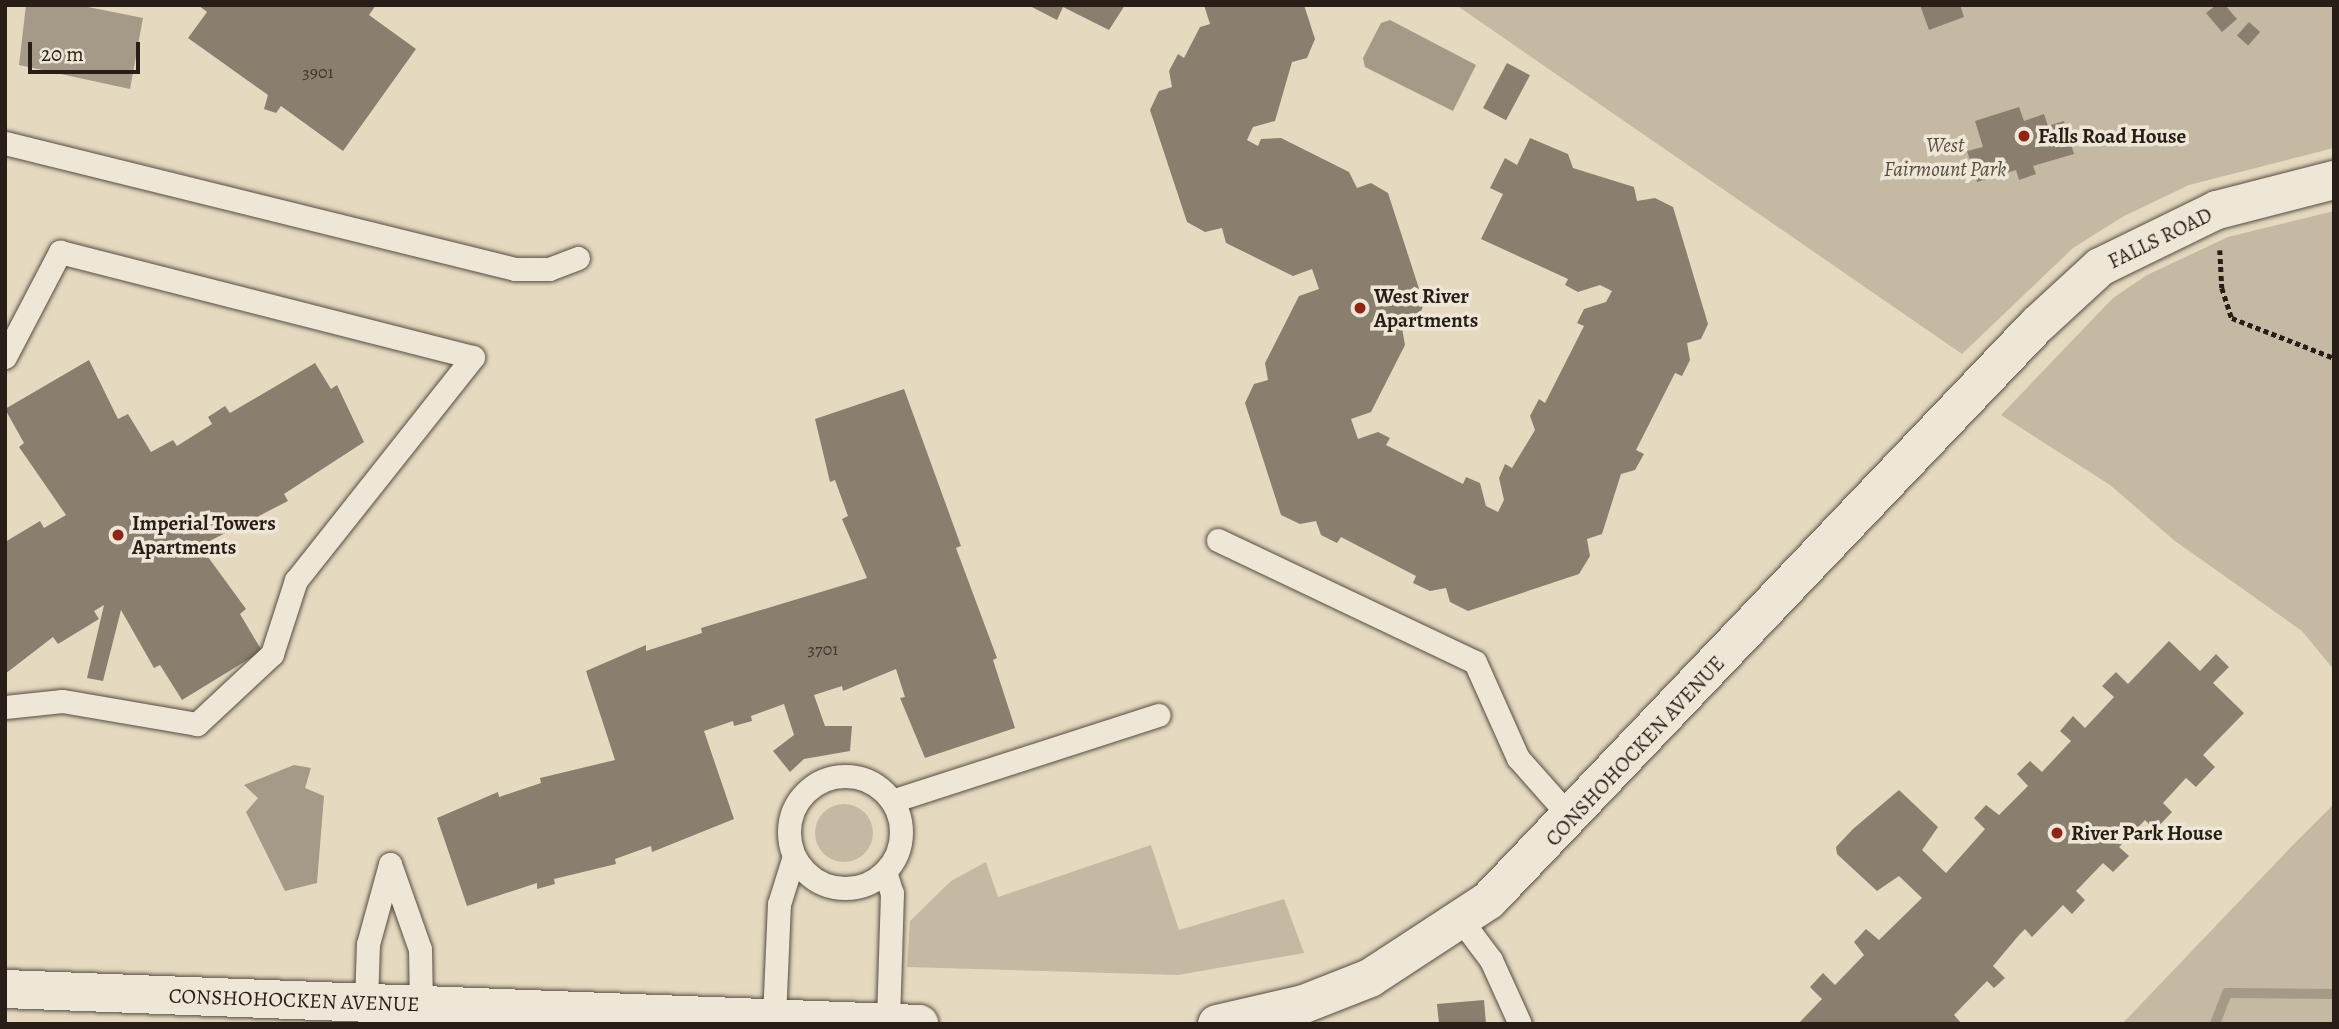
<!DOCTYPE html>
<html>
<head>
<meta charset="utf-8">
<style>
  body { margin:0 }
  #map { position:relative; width:2339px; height:1029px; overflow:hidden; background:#e5d9c0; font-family:Alegreya,serif }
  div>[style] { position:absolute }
  .green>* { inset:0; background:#c5b9a3 }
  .round { border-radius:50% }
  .water>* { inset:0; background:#a59987 }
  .stream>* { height:10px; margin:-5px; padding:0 5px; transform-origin:5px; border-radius:5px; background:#a59987 }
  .building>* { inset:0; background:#8a7f6f; transform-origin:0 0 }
  .path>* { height:4.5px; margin-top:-2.25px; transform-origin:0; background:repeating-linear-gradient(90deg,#281e17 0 5px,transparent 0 8.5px) }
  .roads { filter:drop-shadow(0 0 2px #574d41) drop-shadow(0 0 2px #574d41) }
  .lane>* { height:23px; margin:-11.5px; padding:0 11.5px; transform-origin:11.5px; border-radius:11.5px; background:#eee6d6 }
  .lane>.ring { margin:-11.5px; padding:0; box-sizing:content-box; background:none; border:23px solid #eee6d6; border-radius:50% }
  .street>* { height:38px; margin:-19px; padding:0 19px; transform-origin:19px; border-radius:19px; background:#eee6d6 }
  .dots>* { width:19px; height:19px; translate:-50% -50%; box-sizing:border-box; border:4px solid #eee6d6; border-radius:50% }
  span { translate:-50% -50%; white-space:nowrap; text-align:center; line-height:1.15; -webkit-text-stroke:7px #eee6d6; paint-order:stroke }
  .number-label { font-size:18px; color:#40362d }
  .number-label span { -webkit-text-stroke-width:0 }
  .poi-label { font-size:21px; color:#281e17; font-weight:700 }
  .left { translate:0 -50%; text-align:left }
  .park-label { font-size:21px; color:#574c41; font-style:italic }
  .street-label { font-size:21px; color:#281e17 }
  .frame { position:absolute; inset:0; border:7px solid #281e17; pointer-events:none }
  .scale { position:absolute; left:28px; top:42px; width:112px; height:32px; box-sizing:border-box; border:4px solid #281e17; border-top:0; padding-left:9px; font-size:21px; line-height:24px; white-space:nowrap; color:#281e17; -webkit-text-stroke:5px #eee6d6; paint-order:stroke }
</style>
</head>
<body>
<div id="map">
  <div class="green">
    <i style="clip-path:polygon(1456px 5px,2334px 5px,2334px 148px,2189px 185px,2124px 216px,2073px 248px,1962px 354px)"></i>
    <i style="clip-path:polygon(2334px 211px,2334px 670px,2302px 631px,2175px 541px,2110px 485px,2001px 415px,2113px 298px,2147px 275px,2228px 237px)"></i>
    <i style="clip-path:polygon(2334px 804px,2334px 1024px,2122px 1024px,2292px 846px)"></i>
    <i class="round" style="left:815px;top:804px;width:58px;height:58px"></i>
    <i style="clip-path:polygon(1151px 845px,1179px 930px,1284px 899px,1304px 953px,1178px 975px,907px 967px,910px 921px,951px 881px,986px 862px,998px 897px)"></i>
  </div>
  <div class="water">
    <i style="clip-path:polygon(26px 5px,78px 5px,143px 18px,130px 89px,19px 65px)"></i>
    <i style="clip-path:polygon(1390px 20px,1476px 65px,1453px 111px,1365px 67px,1363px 58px,1381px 23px)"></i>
    <i style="clip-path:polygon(294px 765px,311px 768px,305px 788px,324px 796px,317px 883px,285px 891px,246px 812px,258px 798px,244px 785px)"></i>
  </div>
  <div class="stream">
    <i style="left:2215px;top:1024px;width:33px;rotate:-69deg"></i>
    <i style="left:2227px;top:993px;width:107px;rotate:0.5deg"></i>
  </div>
  <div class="building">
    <i style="clip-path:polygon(198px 5px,376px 5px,369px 15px,416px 49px,343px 151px,281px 106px,276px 113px,264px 109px,268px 95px,188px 38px,207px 12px)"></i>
    <i style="clip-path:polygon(1028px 5px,1125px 5px,1109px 30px,1063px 7px,1057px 20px)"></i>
    <i style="clip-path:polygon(1204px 5px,1304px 5px,1315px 39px,1307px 58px,1292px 62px,1275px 121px,1253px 127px,1247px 140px,1258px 146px,1261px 139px,1281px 138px,1349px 172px,1357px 188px,1371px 183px,1388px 193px,1424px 304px,1416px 323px,1402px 328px,1405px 345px,1371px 412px,1351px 419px,1358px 439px,1378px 432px,1390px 438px,1386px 445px,1463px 484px,1466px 477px,1480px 483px,1486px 506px,1498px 512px,1504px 500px,1499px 478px,1505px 464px,1512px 468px,1535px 430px,1530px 416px,1539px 399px,1545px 403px,1584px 326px,1577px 323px,1584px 309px,1606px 302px,1612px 291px,1600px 285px,1578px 292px,1565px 285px,1568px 279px,1481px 239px,1503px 194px,1490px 188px,1505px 158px,1517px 165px,1530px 138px,1568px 154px,1573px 168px,1634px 187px,1637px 201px,1655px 198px,1673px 207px,1708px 324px,1701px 339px,1687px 343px,1690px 360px,1682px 376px,1675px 373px,1636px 450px,1644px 454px,1635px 470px,1621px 474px,1602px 534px,1587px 539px,1590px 556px,1579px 574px,1468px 611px,1450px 602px,1446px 588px,1430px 591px,1413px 583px,1416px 576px,1341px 537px,1337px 543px,1321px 535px,1316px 521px,1300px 524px,1281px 515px,1245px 403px,1254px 384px,1268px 380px,1265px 363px,1299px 296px,1319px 289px,1312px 269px,1293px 276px,1226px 243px,1222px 228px,1205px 232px,1187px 222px,1150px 110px,1159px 91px,1172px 87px,1169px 71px,1178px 54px,1184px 58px,1200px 27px,1210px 24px)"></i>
    <i style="clip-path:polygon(1920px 5px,1960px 5px,1964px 17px,1929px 30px)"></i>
    <i style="clip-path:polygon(2216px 5px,2225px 5px,2237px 19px,2222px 32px,2206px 13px)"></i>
    <i style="left:2249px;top:22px;width:15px;height:18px;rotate:42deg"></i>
    <i style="left:1507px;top:63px;width:26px;height:51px;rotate:28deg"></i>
    <i style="clip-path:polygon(2019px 107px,2024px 121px,2044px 114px,2048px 126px,2064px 121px,2074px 154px,2033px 166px,2036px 174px,2019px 180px,2016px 170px,1977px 182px,1967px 151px,1983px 147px,1975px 121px)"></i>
    <i style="clip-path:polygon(89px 360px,118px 419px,128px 414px,151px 452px,173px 440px,177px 446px,212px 424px,208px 417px,225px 406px,230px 413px,315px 363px,331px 389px,337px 385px,364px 442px,284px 494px,288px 501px,200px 546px,246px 609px,240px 614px,262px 651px,182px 700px,160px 665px,154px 668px,121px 610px,103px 681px,87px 678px,104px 605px,94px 611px,99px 619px,58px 644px,53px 637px,5px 674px,5px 542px,40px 521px,44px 528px,66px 515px,19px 447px,24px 443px,5px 409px)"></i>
    <i style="clip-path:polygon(904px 389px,961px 546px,956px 548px,997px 658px,993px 660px,1015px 728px,925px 758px,900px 698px,905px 697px,896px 669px,843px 691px,842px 686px,814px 695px,825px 726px,852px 726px,850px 751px,804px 759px,790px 772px,773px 751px,794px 735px,784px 704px,751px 716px,752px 721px,734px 726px,733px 721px,704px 731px,734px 819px,652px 852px,651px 846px,615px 859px,616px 864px,554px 879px,555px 884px,537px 889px,537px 883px,467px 906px,437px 818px,498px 792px,499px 797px,541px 783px,540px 778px,615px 760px,586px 671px,646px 645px,646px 651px,702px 633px,701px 628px,867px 578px,842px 519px,848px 516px,835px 480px,830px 482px,815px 419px)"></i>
    <i style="clip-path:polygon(2169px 641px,2200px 671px,2216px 654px,2229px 667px,2213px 683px,2244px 713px,2203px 755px,2215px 767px,2196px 787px,2186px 778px,2163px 803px,2172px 812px,2155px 830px,2145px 820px,2119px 847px,2129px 856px,2113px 872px,2103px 863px,2076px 891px,2085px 900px,2072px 914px,2063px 905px,2032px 937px,2025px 929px,2019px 935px,1993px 966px,2005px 978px,1994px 988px,1987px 981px,1954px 1015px,1962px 1024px,1798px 1024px,1822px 999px,1810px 987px,1823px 973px,1835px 985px,1864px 955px,1854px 942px,1866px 929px,1879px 940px,1922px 898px,1899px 876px,1877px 891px,1837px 854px,1836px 847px,1853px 829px,1899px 790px,1938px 827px,1922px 850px,1946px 873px,1985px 829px,1974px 818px,1986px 805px,1999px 815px,2028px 786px,2017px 774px,2030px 761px,2042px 772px,2071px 741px,2060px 731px,2073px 716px,2085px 728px,2114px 697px,2102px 686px,2116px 672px,2128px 684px)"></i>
    <i style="clip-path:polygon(1484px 1000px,1486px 1024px,1439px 1024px,1437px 1004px)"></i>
  </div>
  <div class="path">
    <i style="left:2220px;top:250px;width:38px;rotate:87deg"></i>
    <i style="left:2222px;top:288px;width:32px;rotate:72deg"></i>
    <i style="left:2232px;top:318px;width:110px;rotate:21.4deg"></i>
  </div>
  <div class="roads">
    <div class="lane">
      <i style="left:5px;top:143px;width:525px;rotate:13.88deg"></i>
      <i style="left:515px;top:269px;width:34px"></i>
      <i style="left:549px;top:269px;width:31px;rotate:-21deg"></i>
      <i style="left:5px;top:357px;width:119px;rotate:-62.4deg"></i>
      <i style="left:60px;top:252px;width:426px;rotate:14.3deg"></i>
      <i style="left:473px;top:357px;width:285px;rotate:128.4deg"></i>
      <i style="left:296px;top:580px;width:78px;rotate:108deg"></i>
      <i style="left:272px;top:654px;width:103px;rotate:137deg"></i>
      <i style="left:197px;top:724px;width:137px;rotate:-170.3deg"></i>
      <i style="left:62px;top:701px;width:57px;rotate:174deg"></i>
      <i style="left:1218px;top:540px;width:284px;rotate:25.4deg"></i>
      <i style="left:1475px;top:662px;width:105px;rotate:65.9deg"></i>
      <i style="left:1518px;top:758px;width:80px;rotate:48.5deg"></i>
      <i class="ring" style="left:789px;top:776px;width:89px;height:89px"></i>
      <i style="left:892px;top:801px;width:280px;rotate:-17.9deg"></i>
      <i style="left:390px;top:864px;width:90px;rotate:70.6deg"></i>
      <i style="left:420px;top:949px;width:55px;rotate:89deg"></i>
      <i style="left:885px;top:872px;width:22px;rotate:72deg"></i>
      <i style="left:892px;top:893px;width:130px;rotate:91.8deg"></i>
      <i style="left:1461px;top:920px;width:50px;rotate:53.1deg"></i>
      <i style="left:1491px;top:960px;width:70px;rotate:65.6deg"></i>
      <i style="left:366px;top:1003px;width:59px;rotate:-88.1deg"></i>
      <i style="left:368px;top:944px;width:83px;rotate:-74.6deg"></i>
      <i style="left:774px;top:1018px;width:114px;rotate:-87.5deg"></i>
      <i style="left:779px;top:904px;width:50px;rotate:-72.6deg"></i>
    </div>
    <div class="street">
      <i style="left:5px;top:989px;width:915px;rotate:2.19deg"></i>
      <i style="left:1217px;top:1024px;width:89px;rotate:-12.9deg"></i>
      <i style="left:1304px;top:1004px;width:71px;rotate:-21.5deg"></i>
      <i style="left:1370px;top:978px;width:142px;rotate:-33.2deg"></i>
      <i style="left:1489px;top:900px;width:794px;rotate:-46.38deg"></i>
      <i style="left:2037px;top:325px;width:86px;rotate:-42.6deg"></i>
      <i style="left:2100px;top:267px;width:130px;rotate:-26deg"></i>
      <i style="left:2217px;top:210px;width:121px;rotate:-14.4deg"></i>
    </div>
  </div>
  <div class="dots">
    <i style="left:2024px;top:136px;background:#8f2418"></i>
    <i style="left:1360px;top:308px;background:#8f2418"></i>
    <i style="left:118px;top:535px;background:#8f2418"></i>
    <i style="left:2057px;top:833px;background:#8f2418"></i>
  </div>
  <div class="number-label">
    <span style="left:318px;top:72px">3901</span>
    <span style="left:823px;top:649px">3701</span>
  </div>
  <div class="poi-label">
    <span class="left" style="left:2038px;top:136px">Falls Road House</span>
    <span class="left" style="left:1374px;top:308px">West River<br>Apartments</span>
    <span class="left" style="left:132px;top:535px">Imperial Towers<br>Apartments</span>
    <span class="left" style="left:2071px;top:833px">River Park House</span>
  </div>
  <div class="park-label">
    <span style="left:1945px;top:157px">West<br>Fairmount Park</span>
  </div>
  <div class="street-label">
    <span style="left:2160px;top:238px;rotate:-26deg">FALLS ROAD</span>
    <span style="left:1635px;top:751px;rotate:-47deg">CONSHOHOCKEN AVENUE</span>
    <span style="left:294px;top:1000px;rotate:2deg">CONSHOHOCKEN AVENUE</span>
  </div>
  <div class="frame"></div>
  <div class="scale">20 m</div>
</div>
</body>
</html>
